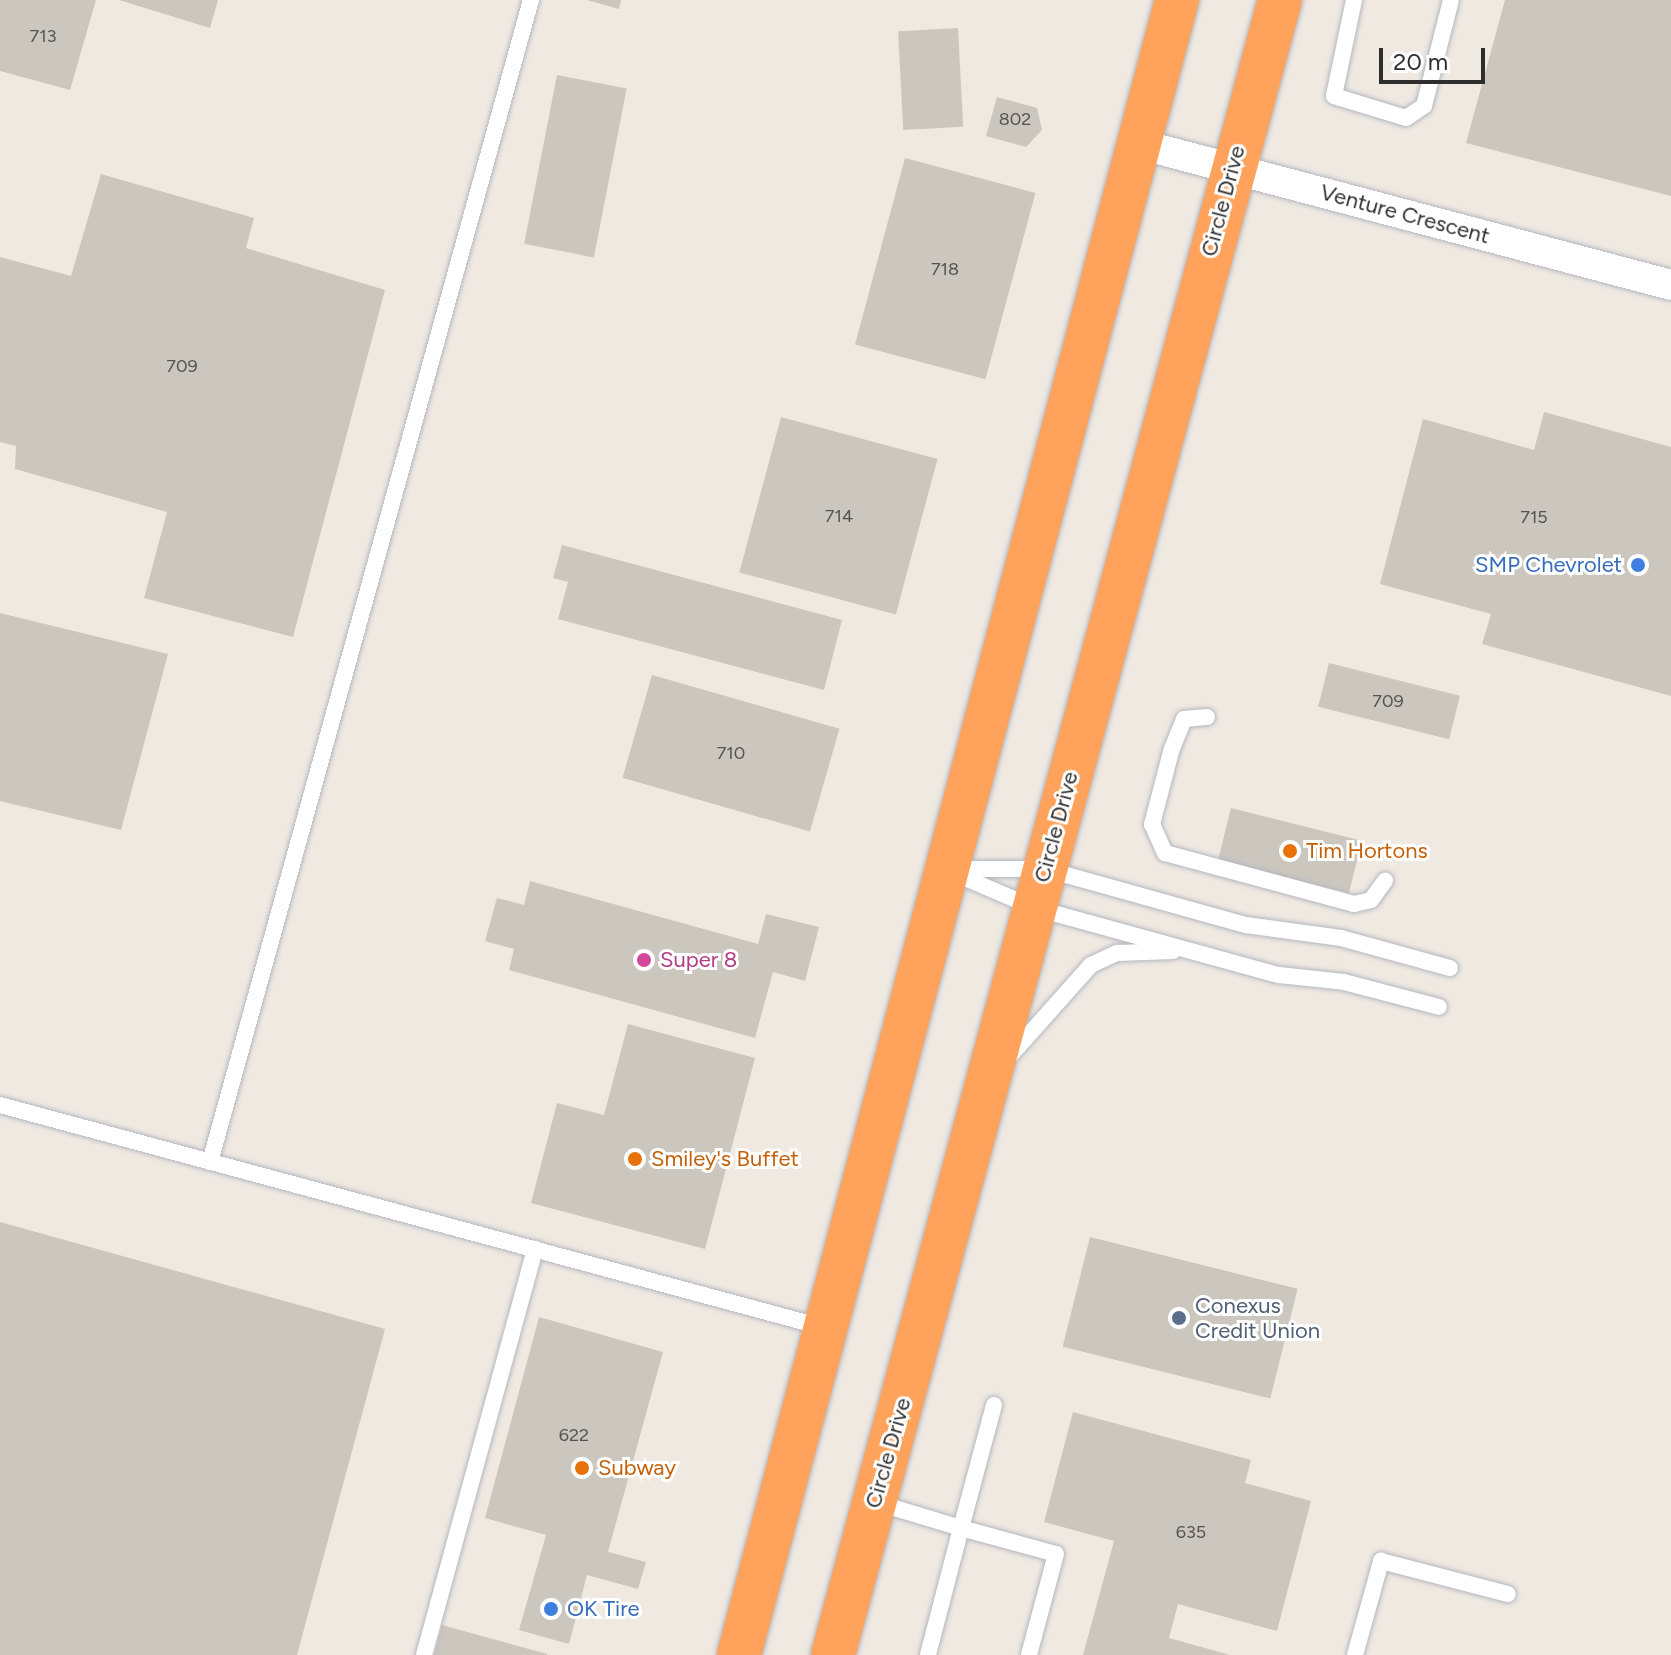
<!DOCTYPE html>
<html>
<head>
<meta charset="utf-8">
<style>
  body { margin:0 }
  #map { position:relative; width:1671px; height:1655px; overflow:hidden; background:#efe9e1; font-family:Figtree,sans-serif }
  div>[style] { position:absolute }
  .building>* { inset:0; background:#cbc7bf; transform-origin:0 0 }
  .roads { filter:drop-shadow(0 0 2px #b4b7c1) drop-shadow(0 0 2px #b4b7c1) }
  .lane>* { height:16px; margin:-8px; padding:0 8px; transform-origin:8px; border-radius:8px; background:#fff }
  .street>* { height:30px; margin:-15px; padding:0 15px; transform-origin:15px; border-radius:15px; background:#fff }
  .highway>* { height:44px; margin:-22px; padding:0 22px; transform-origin:22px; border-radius:22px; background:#ffa35c }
  .dots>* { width:22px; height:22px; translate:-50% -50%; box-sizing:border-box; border:4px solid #fff; border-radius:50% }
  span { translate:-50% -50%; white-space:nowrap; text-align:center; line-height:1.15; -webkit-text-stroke:6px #fff; paint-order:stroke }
  .number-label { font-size:18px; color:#555452 }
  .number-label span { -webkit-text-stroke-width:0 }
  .street-label { font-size:22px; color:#2e2e2e }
  .shop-label { font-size:22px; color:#366cbe }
  .right { translate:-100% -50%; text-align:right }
  .left { translate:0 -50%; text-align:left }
  .food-label { font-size:22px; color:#c56008 }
  .hotel-label { font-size:22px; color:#b23c85 }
  .service-label { font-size:22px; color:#4e5e75 }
  .scale { position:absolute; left:1379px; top:48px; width:106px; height:36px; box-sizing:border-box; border:4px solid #2e2e2e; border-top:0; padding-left:10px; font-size:24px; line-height:28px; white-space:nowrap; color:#2e2e2e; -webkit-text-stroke:6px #fff; paint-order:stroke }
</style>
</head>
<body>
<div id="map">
  <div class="building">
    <i style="clip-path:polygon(0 0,96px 0,70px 90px,0 71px)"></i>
    <i style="clip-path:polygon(119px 0,218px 0,210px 28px)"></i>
    <i style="clip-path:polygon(587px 0,621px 0,619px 9px)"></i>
    <i style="clip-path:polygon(1505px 0,1671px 0,1671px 196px,1466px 143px)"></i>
    <i style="left:958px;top:28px;width:99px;height:60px;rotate:87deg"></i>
    <i style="left:557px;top:75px;width:71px;height:172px;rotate:11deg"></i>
    <i style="clip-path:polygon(997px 97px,1037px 108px,1042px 130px,1026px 147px,986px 136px)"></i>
    <i style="left:905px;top:158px;width:135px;height:193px;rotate:15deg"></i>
    <i style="clip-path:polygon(101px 174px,254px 218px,246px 248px,385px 290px,293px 637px,144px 598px,167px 512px,15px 469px,16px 446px,0 442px,0 257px,71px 276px)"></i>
    <i style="clip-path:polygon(1544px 412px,1671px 447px,1671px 696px,1482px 644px,1491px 614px,1380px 584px,1423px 419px,1534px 450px)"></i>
    <i style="left:781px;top:417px;width:162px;height:161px;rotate:15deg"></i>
    <i style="clip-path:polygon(562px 545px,842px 620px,824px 690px,558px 619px,568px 582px,553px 578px)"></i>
    <i style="clip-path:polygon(0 613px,168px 654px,121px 830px,0 801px)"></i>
    <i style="left:1329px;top:663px;width:135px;height:45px;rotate:14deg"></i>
    <i style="left:652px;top:675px;width:195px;height:107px;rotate:16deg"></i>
    <i style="left:1231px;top:808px;width:135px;height:54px;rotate:14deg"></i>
    <i style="clip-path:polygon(530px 881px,758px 944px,766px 914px,819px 927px,805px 981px,773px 972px,755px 1038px,509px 970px,514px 949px,485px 941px,497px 898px,524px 905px)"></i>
    <i style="clip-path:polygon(628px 1024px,755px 1058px,705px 1249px,531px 1203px,557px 1103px,604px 1115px)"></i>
    <i style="clip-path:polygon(0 1222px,385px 1329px,297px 1655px,0 1655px)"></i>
    <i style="left:1090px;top:1237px;width:214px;height:113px;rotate:14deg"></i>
    <i style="clip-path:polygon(539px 1317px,663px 1352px,608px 1552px,646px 1562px,638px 1589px,587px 1575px,569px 1644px,519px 1630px,546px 1535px,485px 1518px)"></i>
    <i style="clip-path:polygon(1073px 1412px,1251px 1460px,1245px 1483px,1311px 1501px,1277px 1631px,1178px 1604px,1169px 1638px,1230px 1655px,1083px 1655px,1114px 1541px,1044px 1522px)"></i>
    <i style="clip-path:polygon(442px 1625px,547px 1654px,547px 1655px,434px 1655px)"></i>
  </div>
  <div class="roads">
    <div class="lane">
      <i style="left:1354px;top:0;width:98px;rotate:101.8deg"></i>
      <i style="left:1334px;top:96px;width:75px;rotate:17deg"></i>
      <i style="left:1406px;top:118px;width:22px;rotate:-34deg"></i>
      <i style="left:1424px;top:106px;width:109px;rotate:-75.7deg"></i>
      <i style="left:1207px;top:717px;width:23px;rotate:175deg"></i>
      <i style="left:1184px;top:719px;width:31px;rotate:112deg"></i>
      <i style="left:1172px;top:748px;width:79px;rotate:104.7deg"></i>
      <i style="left:1152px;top:824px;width:32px;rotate:66deg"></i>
      <i style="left:1165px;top:853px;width:196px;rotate:15.1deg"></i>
      <i style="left:1354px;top:904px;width:17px;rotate:-13deg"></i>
      <i style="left:1371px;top:900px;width:24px;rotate:-54deg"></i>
      <i style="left:948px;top:869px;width:97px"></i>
      <i style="left:1045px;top:869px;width:209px;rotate:15.6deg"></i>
      <i style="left:1246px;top:925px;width:96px;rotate:7.8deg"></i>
      <i style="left:1341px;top:938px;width:113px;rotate:15.4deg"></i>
      <i style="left:953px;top:873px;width:89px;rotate:23.1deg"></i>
      <i style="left:1035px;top:908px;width:253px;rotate:15.4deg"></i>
      <i style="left:1279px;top:975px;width:65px;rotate:6.1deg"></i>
      <i style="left:1344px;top:982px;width:98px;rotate:14.7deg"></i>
      <i style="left:1009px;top:1057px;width:123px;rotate:-48.3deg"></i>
      <i style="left:1091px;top:965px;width:29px;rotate:-25deg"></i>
      <i style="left:1117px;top:953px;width:56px;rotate:-2deg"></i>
      <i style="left:0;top:1105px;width:851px;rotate:15.11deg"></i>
      <i style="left:210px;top:1162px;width:1206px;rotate:-74.56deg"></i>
      <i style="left:994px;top:1405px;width:127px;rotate:105deg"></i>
      <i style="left:961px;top:1528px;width:98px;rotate:15.3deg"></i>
      <i style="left:1056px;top:1554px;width:105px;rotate:105deg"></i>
      <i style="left:878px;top:1503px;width:87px;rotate:16.8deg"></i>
      <i style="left:961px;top:1528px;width:131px;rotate:104.6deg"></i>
      <i style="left:424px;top:1655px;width:421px;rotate:-74.7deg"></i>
      <i style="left:1355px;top:1655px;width:98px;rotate:-74.5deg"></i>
      <i style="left:1381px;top:1561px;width:131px;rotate:14.6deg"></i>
    </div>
    <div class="street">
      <i style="left:1139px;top:144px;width:550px;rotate:14.84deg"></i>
    </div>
    <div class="highway">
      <i style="left:739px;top:1655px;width:1712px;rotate:-75.18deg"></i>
      <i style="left:833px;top:1655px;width:1714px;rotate:-74.89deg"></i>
    </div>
  </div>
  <div class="dots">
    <i style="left:1638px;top:565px;background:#3f7fe0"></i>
    <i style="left:1290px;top:851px;background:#e8710a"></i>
    <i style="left:644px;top:960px;background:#d1479c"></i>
    <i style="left:635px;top:1159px;background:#e8710a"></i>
    <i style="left:1179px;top:1318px;background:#5c6f8a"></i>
    <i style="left:582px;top:1468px;background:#e8710a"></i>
    <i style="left:551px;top:1609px;background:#3f7fe0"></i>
  </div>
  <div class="number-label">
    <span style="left:43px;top:36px">713</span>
    <span style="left:1015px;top:119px">802</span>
    <span style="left:945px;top:269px">718</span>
    <span style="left:182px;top:366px">709</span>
    <span style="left:839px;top:516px">714</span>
    <span style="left:1534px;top:517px">715</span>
    <span style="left:1388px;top:701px">709</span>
    <span style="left:731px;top:753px">710</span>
    <span style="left:574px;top:1435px">622</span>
    <span style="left:1191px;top:1532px">635</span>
  </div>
  <div class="street-label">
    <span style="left:1223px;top:201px;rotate:-75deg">Circle Drive</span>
    <span style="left:1405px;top:214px;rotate:15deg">Venture Crescent</span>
    <span style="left:1056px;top:827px;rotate:-75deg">Circle Drive</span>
    <span style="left:888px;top:1453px;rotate:-74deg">Circle Drive</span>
  </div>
  <div class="shop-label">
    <span class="right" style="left:1622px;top:565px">SMP Chevrolet</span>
    <span class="left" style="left:567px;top:1609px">OK Tire</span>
  </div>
  <div class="food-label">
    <span class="left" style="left:1306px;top:851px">Tim Hortons</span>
    <span class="left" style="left:651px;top:1159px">Smiley's Buffet</span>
    <span class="left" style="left:598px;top:1468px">Subway</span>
  </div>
  <div class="hotel-label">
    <span class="left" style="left:660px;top:960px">Super 8</span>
  </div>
  <div class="service-label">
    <span class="left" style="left:1195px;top:1318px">Conexus<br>Credit Union</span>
  </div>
  <div class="scale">20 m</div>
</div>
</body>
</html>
